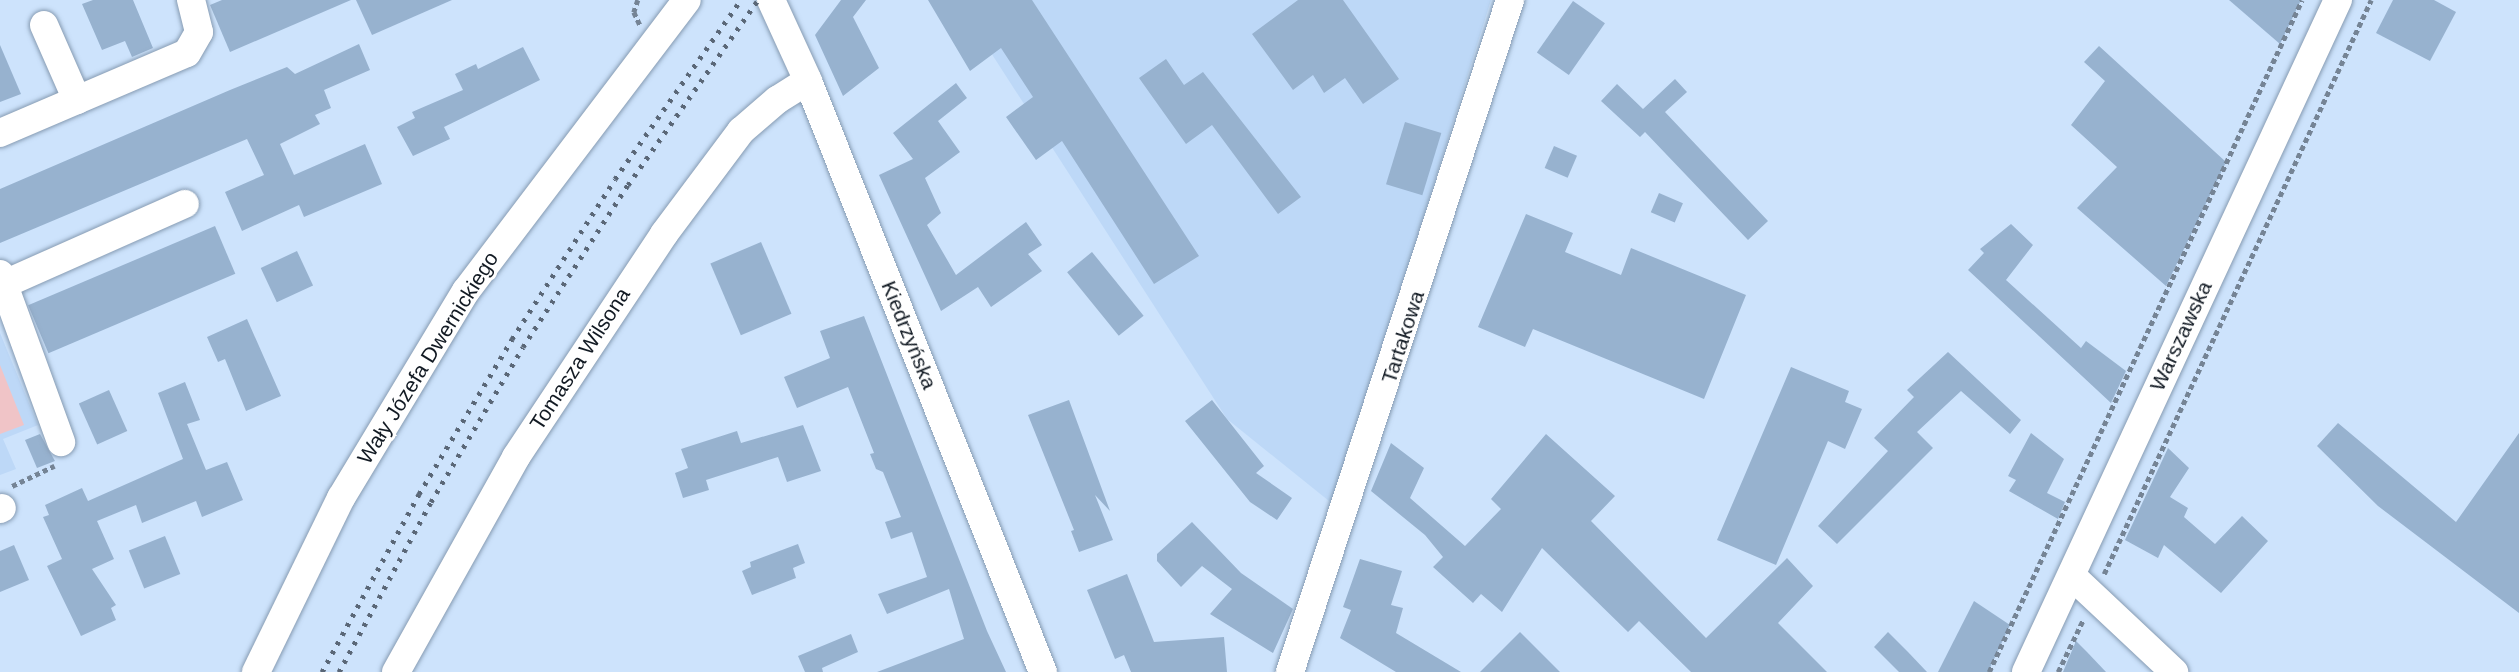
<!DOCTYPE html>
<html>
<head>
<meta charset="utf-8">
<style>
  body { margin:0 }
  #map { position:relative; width:2519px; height:672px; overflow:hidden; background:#cde3fc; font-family:Helvetica,sans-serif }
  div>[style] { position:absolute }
  .built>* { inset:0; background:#bdd8f7 }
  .green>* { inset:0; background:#f0c4c7 }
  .building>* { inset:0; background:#97b2cf; transform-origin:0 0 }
  .path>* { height:4.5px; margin-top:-2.25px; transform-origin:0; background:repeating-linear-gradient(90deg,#758495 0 5px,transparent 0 8.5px) }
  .roads { filter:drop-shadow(0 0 2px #869bb2) drop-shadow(0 0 2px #869bb2) }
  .minor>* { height:28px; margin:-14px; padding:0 14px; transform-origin:14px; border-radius:14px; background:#fff }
  .rail>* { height:5px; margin-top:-2.5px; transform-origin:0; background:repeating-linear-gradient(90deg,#5a6777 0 3.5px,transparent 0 10.5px) }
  span { translate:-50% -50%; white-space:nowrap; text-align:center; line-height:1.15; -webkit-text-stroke:6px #fff; paint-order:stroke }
  .street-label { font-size:21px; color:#121a23 }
</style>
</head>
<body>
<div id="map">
  <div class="built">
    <i style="clip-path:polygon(957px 0,1491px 0,1334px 505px,1227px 419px)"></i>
    <i style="clip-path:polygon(0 333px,38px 425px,3px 439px,16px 469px,0 475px)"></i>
  </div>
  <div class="green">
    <i style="clip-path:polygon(0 365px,24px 425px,0 434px)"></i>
  </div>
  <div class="building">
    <i style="clip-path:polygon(93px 0,133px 0,153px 48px,132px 57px,125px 41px,102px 50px,82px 4px)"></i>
    <i style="clip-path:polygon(222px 0,351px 0,230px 52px,210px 5px)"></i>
    <i style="clip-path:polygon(356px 0,452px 0,372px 35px)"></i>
    <i style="clip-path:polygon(841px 0,866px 0,853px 17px,879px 68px,843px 96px,815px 35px)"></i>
    <i style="clip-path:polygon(928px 0,1032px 0,1199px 256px,1154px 284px,1062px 141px,1036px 160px,1006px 117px,1033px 97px,1001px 48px,970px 71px)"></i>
    <i style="clip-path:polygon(1298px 0,1343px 0,1399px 79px,1363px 104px,1345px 78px,1324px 93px,1313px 75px,1293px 90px,1252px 34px)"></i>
    <i style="clip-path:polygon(2229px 0,2301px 0,2280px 44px)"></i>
    <i style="clip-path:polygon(2393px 0,2434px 0,2456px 12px,2430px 61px,2376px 33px)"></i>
    <i style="left:1573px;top:1px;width:39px;height:63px;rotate:35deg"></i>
    <i style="clip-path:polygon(359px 44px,370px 70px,324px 90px,331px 108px,315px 115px,320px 124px,280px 144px,294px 175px,365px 144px,382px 184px,304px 217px,299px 205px,242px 231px,225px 192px,264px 175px,247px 139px,0 243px,0 189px,230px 90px,287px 67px,295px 74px)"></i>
    <i style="clip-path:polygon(0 45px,21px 94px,0 102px)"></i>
    <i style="clip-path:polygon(2099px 46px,2226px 162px,2166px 286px,2077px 208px,2117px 167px,2071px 125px,2105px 81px,2084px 62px)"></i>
    <i style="clip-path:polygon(523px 47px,540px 80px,444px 127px,450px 139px,413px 156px,397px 127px,415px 118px,412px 112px,463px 90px,455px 74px,476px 64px,478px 69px)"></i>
    <i style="clip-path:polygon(1166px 59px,1184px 85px,1203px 72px,1301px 197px,1278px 214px,1212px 125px,1186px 144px,1139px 78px)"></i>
    <i style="clip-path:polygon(1675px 79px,1687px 92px,1665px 112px,1768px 221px,1748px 240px,1645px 132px,1640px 137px,1601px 101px,1617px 84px,1643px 109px)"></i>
    <i style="clip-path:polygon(956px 83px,967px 98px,938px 121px,960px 152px,925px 178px,941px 213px,927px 225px,956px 275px,1026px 222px,1042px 245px,1028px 254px,1042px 271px,991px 307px,978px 287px,941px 311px,879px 175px,913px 159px,893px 133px)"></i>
    <i style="left:1405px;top:122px;width:38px;height:65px;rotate:17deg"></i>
    <i style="left:1554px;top:146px;width:25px;height:24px;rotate:23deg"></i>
    <i style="left:1659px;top:193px;width:26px;height:21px;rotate:23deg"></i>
    <i style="clip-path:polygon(1526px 214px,1573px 233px,1565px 252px,1621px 275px,1631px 248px,1746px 295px,1704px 399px,1533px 329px,1525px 347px,1478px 327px)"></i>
    <i style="clip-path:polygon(2011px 224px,2033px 245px,2006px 280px,2081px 348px,2086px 341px,2126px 371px,2111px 403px,1968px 270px,1984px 253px,1980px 249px)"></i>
    <i style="left:215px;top:226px;width:52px;height:203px;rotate:67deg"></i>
    <i style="left:761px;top:242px;width:78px;height:55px;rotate:67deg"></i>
    <i style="left:297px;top:251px;width:38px;height:40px;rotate:65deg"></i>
    <i style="left:1092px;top:252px;width:82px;height:32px;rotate:51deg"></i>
    <i style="clip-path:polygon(864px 316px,987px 631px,1006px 672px,877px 672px,964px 639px,949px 589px,887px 614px,878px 594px,927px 577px,912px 532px,891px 539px,885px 522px,901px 517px,883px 472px,876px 469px,870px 454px,874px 453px,848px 387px,797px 408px,784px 377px,830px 358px,820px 331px)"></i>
    <i style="clip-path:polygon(247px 319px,281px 396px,246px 411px,225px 359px,218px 362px,207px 337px)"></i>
    <i style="clip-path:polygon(1948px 352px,2021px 420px,2010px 434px,1961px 391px,1917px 432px,1933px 448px,1837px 544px,1818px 526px,1888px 451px,1874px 438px,1914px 397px,1907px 390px)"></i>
    <i style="clip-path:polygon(1791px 367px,1849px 391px,1845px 402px,1862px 409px,1845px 449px,1828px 441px,1776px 565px,1717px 540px)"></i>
    <i style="clip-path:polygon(185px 382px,200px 420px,187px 424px,206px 470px,227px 462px,243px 500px,202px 517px,196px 501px,142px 523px,136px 505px,97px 521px,114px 559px,92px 569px,116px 605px,111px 608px,116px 620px,81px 636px,47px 566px,62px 559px,43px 517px,49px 515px,45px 505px,82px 488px,88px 501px,183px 459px,158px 393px)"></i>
    <i style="left:109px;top:390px;width:45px;height:33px;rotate:66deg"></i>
    <i style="clip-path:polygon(1069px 400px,1110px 511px,1095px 495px,1113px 540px,1079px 552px,1071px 531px,1074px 530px,1028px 415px)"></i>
    <i style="clip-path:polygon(1212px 400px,1264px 466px,1256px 473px,1292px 498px,1277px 520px,1250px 502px,1185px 421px)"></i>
    <i style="clip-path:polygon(2338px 423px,2456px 522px,2519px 433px,2519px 613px,2378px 506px,2317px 446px)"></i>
    <i style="clip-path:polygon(803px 425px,821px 471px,787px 482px,778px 457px,706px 480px,709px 490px,683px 498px,675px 473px,688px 468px,681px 449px,737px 431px,741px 443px)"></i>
    <i style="clip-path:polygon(2031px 433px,2064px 459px,2047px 493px,2065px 502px,2058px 519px,2009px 491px,2016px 480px,2008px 476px)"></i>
    <i style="clip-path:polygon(40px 434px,55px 461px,37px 468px,25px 440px)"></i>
    <i style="clip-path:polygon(1546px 434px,1615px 496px,1591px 521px,1706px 638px,1787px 558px,1813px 586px,1778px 623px,1827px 672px,1691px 672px,1639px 621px,1628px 632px,1542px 548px,1502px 612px,1481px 594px,1473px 603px,1433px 567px,1443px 557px,1425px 535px,1371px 491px,1391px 443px,1424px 468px,1410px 498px,1465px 546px,1501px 509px,1491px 499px)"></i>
    <i style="clip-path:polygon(2168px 448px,2189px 468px,2170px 497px,2188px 508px,2184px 517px,2215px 544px,2242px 516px,2268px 541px,2221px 593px,2164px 545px,2158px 558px,2125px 540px)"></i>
    <i style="clip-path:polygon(1192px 522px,1241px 573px,1293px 609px,1273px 653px,1210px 614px,1232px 589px,1202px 566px,1181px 587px,1157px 561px,1157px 554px)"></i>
    <i style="left:165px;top:536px;width:41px;height:39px;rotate:68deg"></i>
    <i style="clip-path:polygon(798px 544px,805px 563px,793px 568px,796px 578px,752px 595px,742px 571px,751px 567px,750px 562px)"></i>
    <i style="clip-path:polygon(14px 545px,29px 580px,0 592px,0 551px)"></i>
    <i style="clip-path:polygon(1360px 559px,1402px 571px,1391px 605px,1403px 608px,1396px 633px,1461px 672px,1396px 672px,1340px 638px,1351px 610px,1343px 607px)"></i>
    <i style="clip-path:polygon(1127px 574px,1154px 642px,1224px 637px,1227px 672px,1131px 672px,1124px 655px,1115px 659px,1087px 590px)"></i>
    <i style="clip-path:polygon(1974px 601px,2010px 625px,1988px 672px,1938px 672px)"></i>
    <i style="clip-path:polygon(1520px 632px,1560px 672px,1480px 672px)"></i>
    <i style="clip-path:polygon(1888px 632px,1908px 652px,1927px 672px,1899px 672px,1874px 647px)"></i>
    <i style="clip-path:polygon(851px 634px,858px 652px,822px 668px,823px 672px,805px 672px,798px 656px)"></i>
    <i style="clip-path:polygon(2076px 641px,2087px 652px,2106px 672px,2063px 672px)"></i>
  </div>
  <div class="path">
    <i style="left:638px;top:0;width:13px;rotate:108deg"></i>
    <i style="left:634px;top:12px;width:14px;rotate:65deg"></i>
    <i style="left:12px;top:486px;width:47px;rotate:-25.5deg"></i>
    <i style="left:2104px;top:574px;width:633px;rotate:-65.05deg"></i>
    <i style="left:1989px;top:672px;width:741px;rotate:-65.03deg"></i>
    <i style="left:2058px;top:672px;width:58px;rotate:-64.3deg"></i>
  </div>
  <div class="roads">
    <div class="minor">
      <i style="left:771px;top:0;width:89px;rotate:65.4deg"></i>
      <i style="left:808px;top:81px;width:636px;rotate:68.32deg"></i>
      <i style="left:44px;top:25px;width:82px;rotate:66.3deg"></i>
      <i style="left:0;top:133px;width:203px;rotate:-23.2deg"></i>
      <i style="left:187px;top:53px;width:24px;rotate:-60deg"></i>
      <i style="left:199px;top:32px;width:33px;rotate:-104deg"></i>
      <i style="left:0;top:274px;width:179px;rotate:70deg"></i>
      <i style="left:2px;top:285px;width:200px;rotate:-23.9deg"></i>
      <i style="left:0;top:509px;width:2px;rotate:-27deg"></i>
      <i style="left:2073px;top:577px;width:139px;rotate:43.2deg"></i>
      <i style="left:256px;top:672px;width:194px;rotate:-64deg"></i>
      <i style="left:341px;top:498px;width:242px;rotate:-58.9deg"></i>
      <i style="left:466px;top:291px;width:365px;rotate:-52.8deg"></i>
      <i style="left:396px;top:672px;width:246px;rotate:-60.8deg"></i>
      <i style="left:516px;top:457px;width:268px;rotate:-56.4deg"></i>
      <i style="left:664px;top:234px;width:129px;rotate:-53.2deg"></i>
      <i style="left:741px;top:131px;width:48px;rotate:-40.7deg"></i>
      <i style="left:777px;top:100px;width:36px;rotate:-32deg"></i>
      <i style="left:1290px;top:672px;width:707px;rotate:-71.87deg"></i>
      <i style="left:2026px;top:672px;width:741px;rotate:-65.1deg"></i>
    </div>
  </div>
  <div class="rail">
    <i style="left:322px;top:672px;width:203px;rotate:-61.4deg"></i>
    <i style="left:419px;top:494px;width:181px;rotate:-59deg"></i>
    <i style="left:512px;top:339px;width:190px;rotate:-57.2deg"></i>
    <i style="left:615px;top:179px;width:219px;rotate:-54.9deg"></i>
    <i style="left:339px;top:672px;width:193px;rotate:-61.6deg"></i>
    <i style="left:431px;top:502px;width:180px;rotate:-59.3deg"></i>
    <i style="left:523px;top:347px;width:193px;rotate:-57.1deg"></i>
    <i style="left:628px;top:185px;width:226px;rotate:-54.9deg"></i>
  </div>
  <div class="street-label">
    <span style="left:909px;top:335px;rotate:68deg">Kiedrzyńska</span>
    <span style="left:2181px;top:336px;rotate:-65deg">Warszawska</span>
    <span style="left:1403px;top:337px;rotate:-72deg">Tartakowa</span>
    <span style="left:428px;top:358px;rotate:-58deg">Wały Józefa Dwernickiego</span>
    <span style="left:580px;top:359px;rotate:-57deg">Tomasza Wilsona</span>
  </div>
</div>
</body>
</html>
